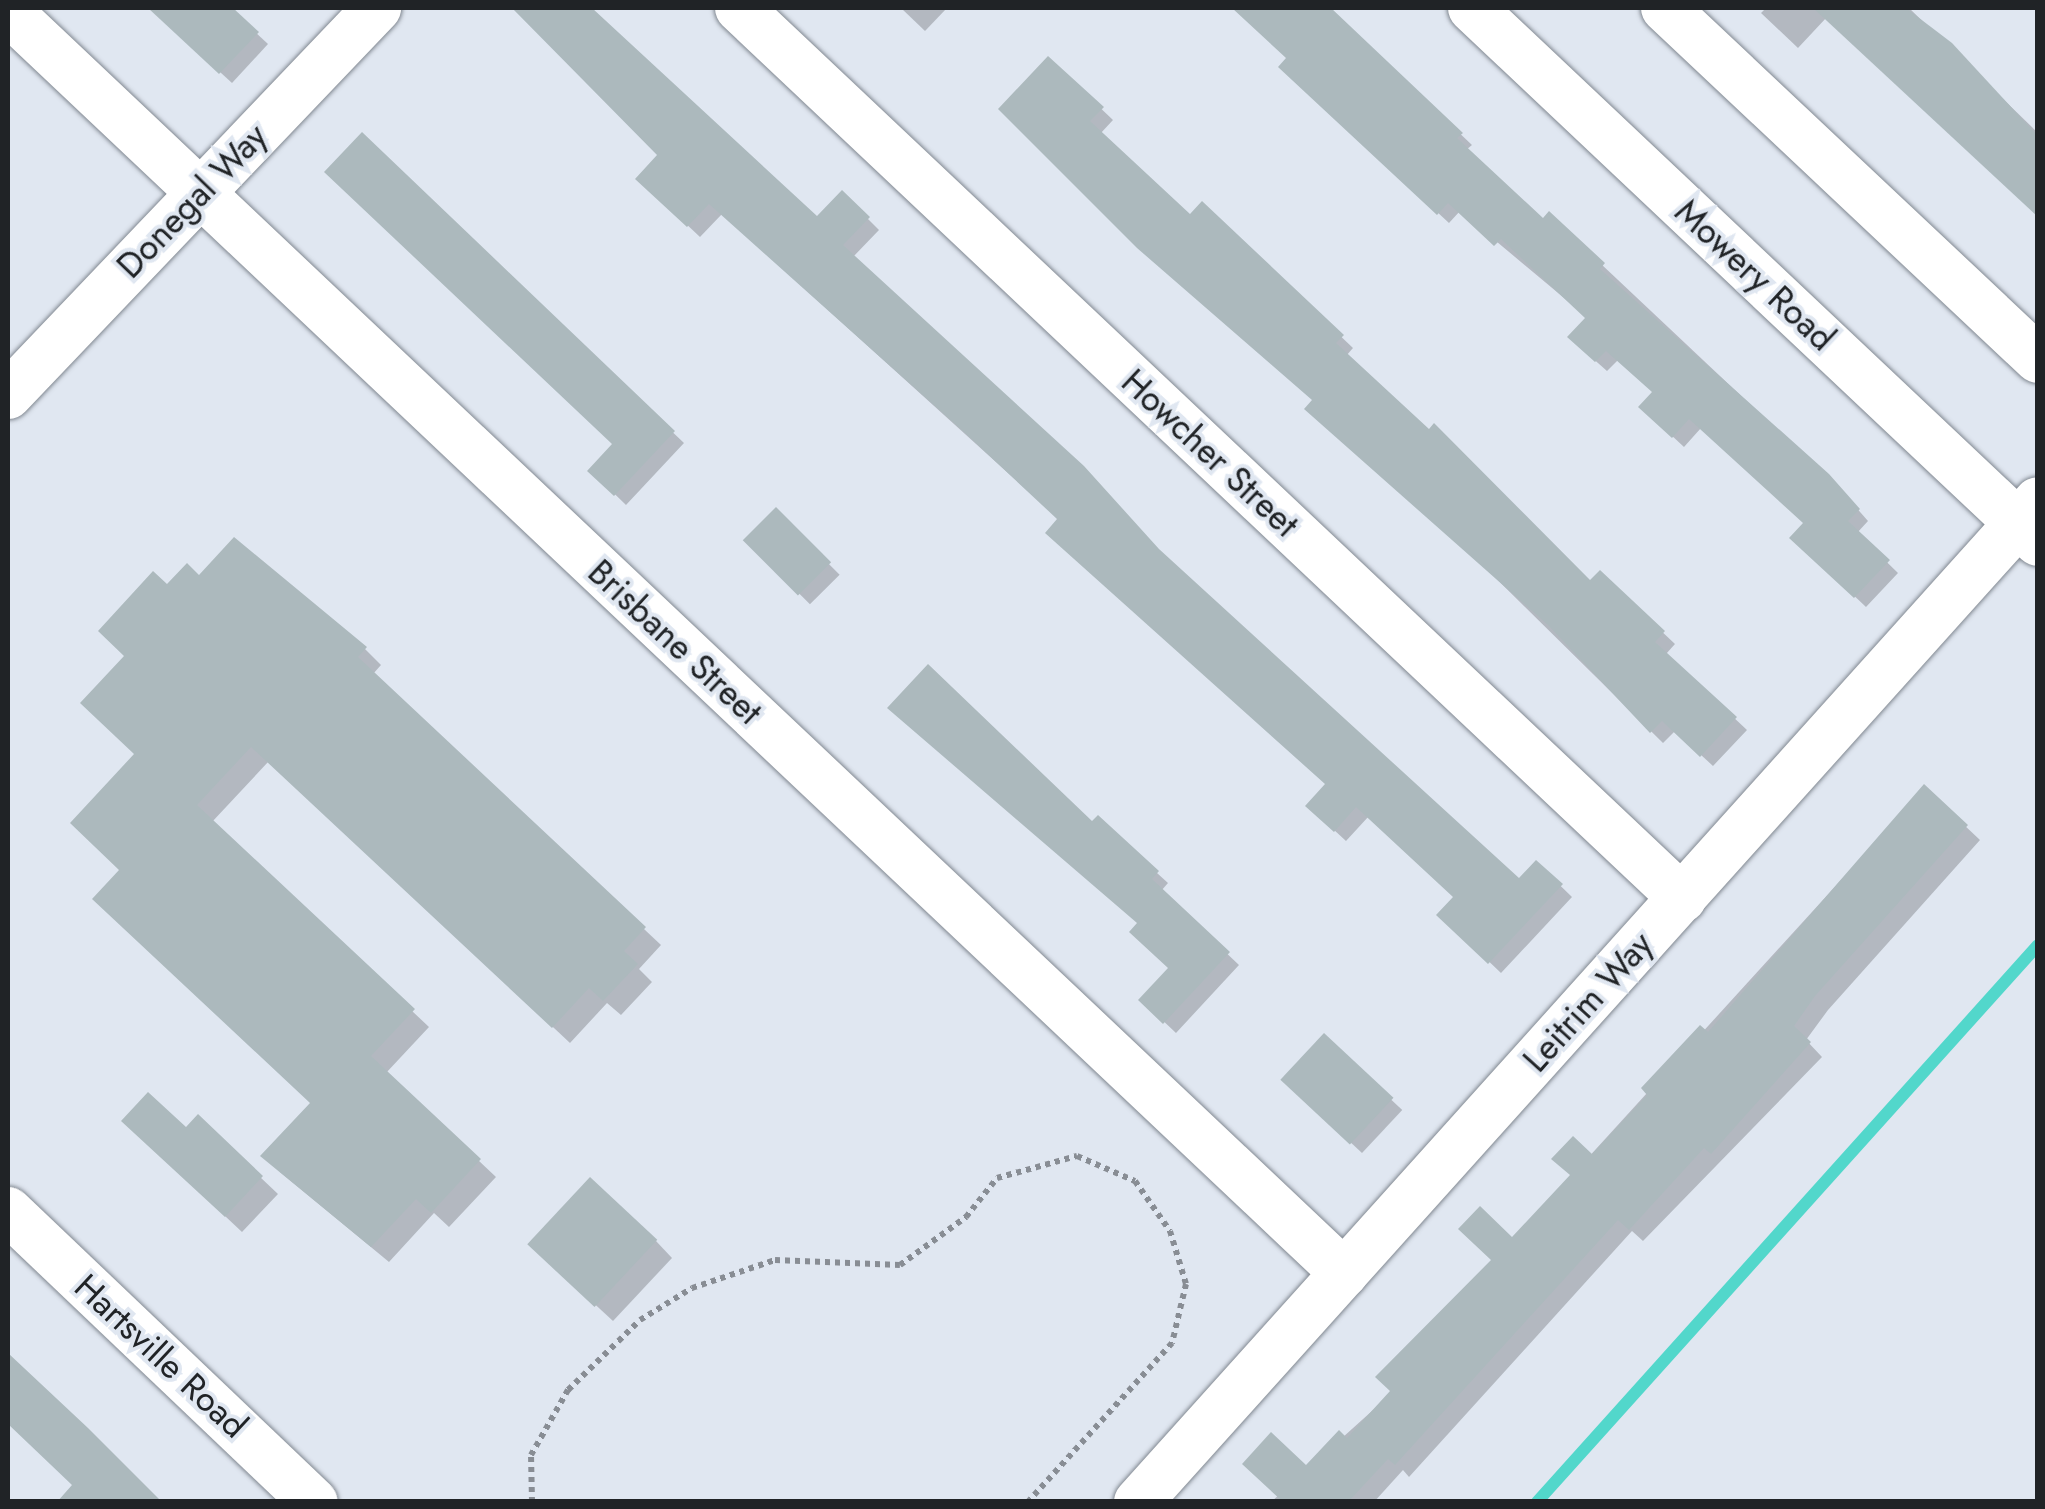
<!DOCTYPE html>
<html>
<head>
<meta charset="utf-8">
<style>
  body { margin:0 }
  #map { position:relative; width:2045px; height:1509px; overflow:hidden; background:#e0e7f1; font-family:Jost,sans-serif }
  div>[style] { position:absolute }
  .shadow>* { inset:0; background:#0003; transform-origin:0 0 }
  .stream>* { height:12px; margin:-6px; padding:0 6px; transform-origin:6px; border-radius:6px; background:#52d7cb }
  .building>* { inset:0; background:#acb9bd; transform-origin:0 0 }
  .path>* { height:6px; margin-top:-3px; transform-origin:0; background:repeating-linear-gradient(90deg,#888d94 0 5px,transparent 0 10px) }
  .roads { filter:drop-shadow(0 0 2px #818891) drop-shadow(0 0 2px #818891) }
  .minor>* { height:48px; margin:-24px; padding:0 24px; transform-origin:24px; border-radius:24px; background:#fff }
  span { translate:-50% -50%; white-space:nowrap; text-align:center; line-height:1.15; -webkit-text-stroke:8px #e0e7f1; paint-order:stroke }
  .street-label { font-size:35px; color:#202326 }
  .frame { position:absolute; inset:0; border:10px solid #202326; pointer-events:none }
</style>
</head>
<body>
<div id="map">
  <div class="shadow">
    <i style="clip-path:polygon(150px 8px,229px 8px,268px 44px,232px 83px)"></i>
    <i style="clip-path:polygon(515px 8px,591px 8px,817px 220px,842px 193px,879px 230px,853px 257px,1164px 557px,1519px 882px,1537px 863px,1572px 897px,1501px 973px,1440px 915px,1456px 898px,1369px 816px,1346px 841px,1320px 817px,1329px 784px,1059px 544px,1060px 520px,722px 214px,700px 237px,650px 190px,660px 155px)"></i>
    <i style="clip-path:polygon(901px 8px,947px 8px,925px 31px)"></i>
    <i style="clip-path:polygon(1235px 8px,1308px 8px,1323px 22px,1332px 12px,1472px 145px,1466px 150px,1543px 222px,1549px 215px,1839px 488px,1868px 521px,1857px 533px,1898px 573px,1866px 607px,1792px 537px,1806px 523px,1701px 428px,1684px 447px,1641px 407px,1655px 393px,1618px 360px,1607px 371px,1581px 348px,1588px 318px,1460px 211px,1449px 223px,1292px 78px,1289px 58px)"></i>
    <i style="clip-path:polygon(1766px 8px,1909px 8px,2038px 133px,2038px 214px,1827px 17px,1798px 48px,1761px 13px)"></i>
    <i style="clip-path:polygon(1049px 59px,1113px 120px,1100px 134px,1190px 218px,1202px 204px,1353px 348px,1346px 356px,1590px 583px,1600px 573px,1675px 644px,1666px 654px,1747px 730px,1713px 766px,1675px 731px,1663px 743px,1315px 400px,1152px 259px)"></i>
    <i style="clip-path:polygon(362px 136px,684px 443px,626px 505px,591px 471px,616px 444px)"></i>
    <i style="left:776px;top:511px;width:90px;height:42px;rotate:45deg"></i>
    <i style="clip-path:polygon(199px 579px,365px 649px,381px 665px,373px 674px,661px 945px,639px 969px,652px 982px,621px 1015px,607px 1003px,570px 1043px,269px 761px,212px 822px,429px 1027px,386px 1073px,496px 1177px,449px 1227px,434px 1213px,389px 1262px,280px 1172px,313px 1104px,122px 871px,137px 755px,127px 656px,167px 588px)"></i>
    <i style="clip-path:polygon(901px 719px,1092px 825px,1157px 873px,1168px 883px,1161px 891px,1239px 965px,1176px 1033px,1141px 1000px,1171px 968px,1140px 924px)"></i>
    <i style="clip-path:polygon(1925px 788px,1980px 840px,1828px 1010px,1806px 1040px,1822px 1057px,1643px 1241px,1632px 1231px,1409px 1477px,1403px 1470px,1374px 1502px,1271px 1502px,1393px 1392px,1513px 1240px)"></i>
    <i style="left:1324px;top:1037px;width:107px;height:59px;rotate:43deg"></i>
    <i style="clip-path:polygon(198px 1118px,278px 1194px,242px 1232px,141px 1137px,186px 1131px)"></i>
    <i style="clip-path:polygon(656px 1241px,672px 1258px,613px 1321px,547px 1260px)"></i>
  </div>
  <div class="stream">
    <i style="left:1537px;top:1502px;width:749px;rotate:-48.03deg"></i>
  </div>
  <div class="building">
    <i style="clip-path:polygon(148px 8px,233px 8px,259px 32px,219px 74px)"></i>
    <i style="clip-path:polygon(512px 8px,592px 8px,817px 216px,842px 190px,870px 217px,843px 245px,1084px 466px,1159px 549px,1519px 878px,1536px 860px,1563px 884px,1488px 964px,1436px 915px,1453px 897px,1356px 807px,1334px 832px,1305px 806px,1325px 784px,1045px 533px,1057px 519px,965px 433px,709px 204px,687px 227px,635px 179px,657px 155px)"></i>
    <i style="clip-path:polygon(1232px 8px,1331px 8px,1463px 133px,1457px 138px,1543px 218px,1549px 211px,1605px 263px,1600px 269px,1829px 474px,1860px 509px,1848px 521px,1890px 560px,1854px 598px,1789px 538px,1803px 523px,1689px 419px,1672px 438px,1638px 407px,1652px 392px,1606px 351px,1595px 362px,1567px 337px,1585px 318px,1501px 239px,1494px 246px,1448px 203px,1437px 215px,1278px 67px,1286px 58px)"></i>
    <i style="clip-path:polygon(1813px 8px,1906px 8px,1952px 43px,2038px 136px,2038px 217px)"></i>
    <i style="clip-path:polygon(1048px 56px,1104px 107px,1090px 121px,1190px 214px,1202px 201px,1344px 335px,1336px 343px,1429px 429px,1434px 423px,1590px 580px,1600px 570px,1665px 631px,1655px 642px,1737px 717px,1700px 757px,1662px 721px,1650px 733px,1548px 625px,1304px 409px,1312px 400px,1137px 248px,998px 109px)"></i>
    <i style="clip-path:polygon(362px 132px,675px 431px,614px 496px,587px 471px,612px 444px,324px 172px)"></i>
    <i style="left:776px;top:507px;width:78px;height:47px;rotate:45deg"></i>
    <i style="clip-path:polygon(234px 537px,367px 647px,358px 657px,646px 927px,624px 951px,638px 964px,603px 1001px,589px 988px,552px 1028px,251px 747px,197px 805px,415px 1009px,371px 1056px,481px 1159px,431px 1213px,416px 1199px,371px 1247px,260px 1156px,310px 1103px,92px 899px,119px 870px,70px 823px,134px 754px,80px 703px,124px 656px,98px 631px,153px 571px,167px 584px,187px 563px,199px 575px)"></i>
    <i style="clip-path:polygon(928px 664px,1092px 821px,1098px 815px,1159px 871px,1152px 879px,1230px 952px,1163px 1024px,1138px 1000px,1168px 968px,1129px 932px,1137px 923px,887px 708px)"></i>
    <i style="clip-path:polygon(1924px 784px,1968px 825px,1815px 996px,1794px 1026px,1811px 1042px,1711px 1154px,1704px 1148px,1629px 1230px,1618px 1220px,1395px 1465px,1388px 1459px,1348px 1502px,1283px 1502px,1242px 1464px,1271px 1432px,1306px 1465px,1339px 1430px,1347px 1438px,1390px 1391px,1375px 1377px,1491px 1260px,1458px 1229px,1480px 1206px,1512px 1237px,1570px 1175px,1551px 1159px,1573px 1136px,1592px 1154px,1647px 1095px,1641px 1088px,1700px 1025px,1708px 1032px)"></i>
    <i style="left:1324px;top:1033px;width:95px;height:64px;rotate:43deg"></i>
    <i style="clip-path:polygon(148px 1092px,186px 1127px,198px 1114px,263px 1176px,225px 1217px,121px 1121px)"></i>
    <i style="left:590px;top:1177px;width:92px;height:92px;rotate:43deg"></i>
    <i style="clip-path:polygon(8px 1353px,88px 1428px,162px 1502px,57px 1502px,72px 1485px,8px 1424px)"></i>
  </div>
  <div class="path">
    <i style="left:532px;top:1502px;width:47px;rotate:-91.2deg"></i>
    <i style="left:531px;top:1455px;width:75px;rotate:-60.4deg"></i>
    <i style="left:568px;top:1390px;width:100px;rotate:-44.2deg"></i>
    <i style="left:640px;top:1320px;width:61px;rotate:-31.6deg"></i>
    <i style="left:692px;top:1288px;width:88px;rotate:-18.6deg"></i>
    <i style="left:775px;top:1260px;width:125px;rotate:2.3deg"></i>
    <i style="left:900px;top:1265px;width:82px;rotate:-36deg"></i>
    <i style="left:966px;top:1217px;width:50px;rotate:-51.5deg"></i>
    <i style="left:997px;top:1178px;width:83px;rotate:-15.4deg"></i>
    <i style="left:1077px;top:1156px;width:63px;rotate:23.3deg"></i>
    <i style="left:1135px;top:1181px;width:61px;rotate:55deg"></i>
    <i style="left:1170px;top:1231px;width:55px;rotate:73.2deg"></i>
    <i style="left:1186px;top:1284px;width:61px;rotate:103.3deg"></i>
    <i style="left:1172px;top:1343px;width:215px;rotate:132.2deg"></i>
  </div>
  <div class="roads">
    <div class="minor">
      <i style="left:739px;top:8px;width:1297px;rotate:43.34deg"></i>
      <i style="left:1472px;top:8px;width:778px;rotate:43.33deg"></i>
      <i style="left:1665px;top:8px;width:512px;rotate:43.26deg"></i>
      <i style="left:8px;top:11px;width:1838px;rotate:43.37deg"></i>
      <i style="left:8px;top:395px;width:535px;rotate:-46.36deg"></i>
      <i style="left:8px;top:1211px;width:422px;rotate:43.6deg"></i>
      <i style="left:1138px;top:1502px;width:1346px;rotate:-48.04deg"></i>
    </div>
  </div>
  <div class="street-label">
    <span style="left:192px;top:201px;rotate:-46deg">Donegal Way</span>
    <span style="left:1755px;top:275px;rotate:43deg">Mowery Road</span>
    <span style="left:1210px;top:453px;rotate:43deg">Howcher Street</span>
    <span style="left:675px;top:642px;rotate:43deg">Brisbane Street</span>
    <span style="left:1588px;top:1002px;rotate:-48deg">Leitrim Way</span>
    <span style="left:161px;top:1356px;rotate:43deg">Hartsville Road</span>
  </div>
  <div class="frame"></div>
</div>
</body>
</html>
